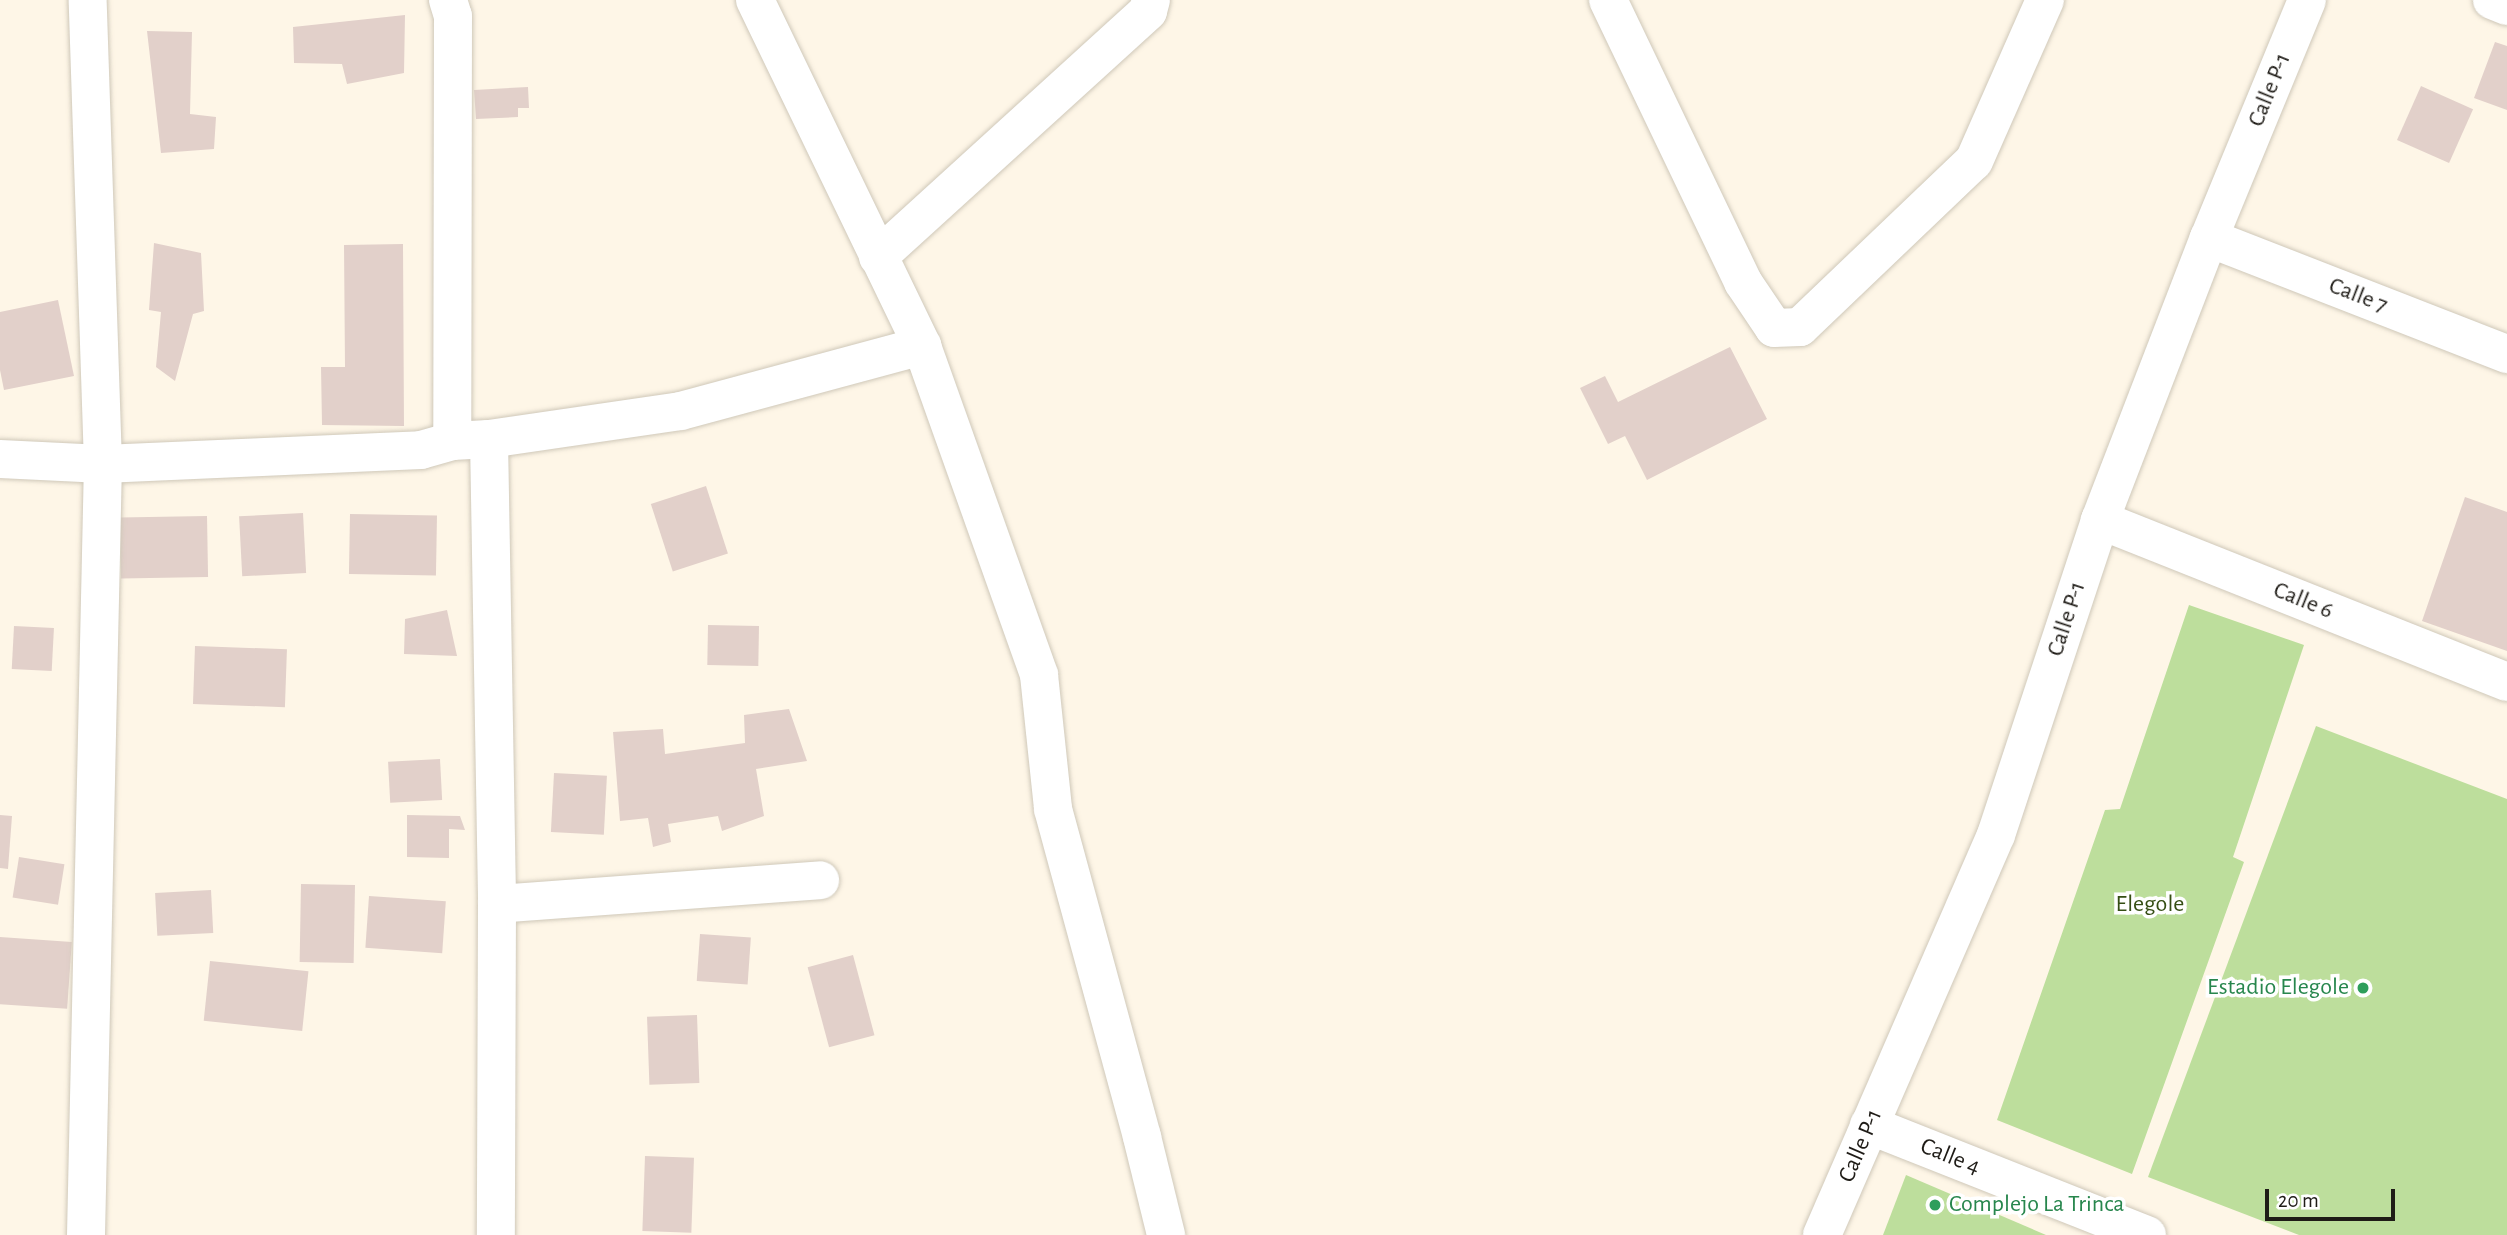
<!DOCTYPE html>
<html>
<head>
<meta charset="utf-8">
<style>
  body { margin:0 }
  #map { position:relative; width:2507px; height:1235px; overflow:hidden; background:#fef6e7; font-family:"Alegreya Sans",sans-serif }
  div>[style] { position:absolute }
  .green>* { inset:0; background:#bdde9c }
  .building>* { inset:0; background:#e2d0ca; transform-origin:0 0 }
  .roads { filter:drop-shadow(0 0 2px #cfc8b9) drop-shadow(0 0 2px #cfc8b9) }
  .street>* { height:38px; margin:-19px; padding:0 19px; transform-origin:19px; border-radius:19px; background:#fff }
  .dots>* { width:19px; height:19px; translate:-50% -50%; box-sizing:border-box; border:4px solid #fff; border-radius:50% }
  span { translate:-50% -50%; white-space:nowrap; text-align:center; line-height:1.15; -webkit-text-stroke:7px #fff; paint-order:stroke }
  .street-label { font-size:24px; color:#1f1c17 }
  .park-label { font-size:24px; color:#354e14 }
  .leisure-label { font-size:24px; color:#27864d }
  .right { translate:-100% -50%; text-align:right }
  .left { translate:0 -50%; text-align:left }
  .scale { position:absolute; left:2265px; top:1189px; width:130px; height:32px; box-sizing:border-box; border:4px solid #1f1c17; border-top:0; padding-left:9px; font-size:21px; line-height:24px; white-space:nowrap; color:#1f1c17; -webkit-text-stroke:5px #fff; paint-order:stroke }
</style>
</head>
<body>
<div id="map">
  <div class="green">
    <i style="clip-path:polygon(2189px 605px,2304px 645px,2233px 857px,2244px 862px,2132px 1174px,1997px 1120px,2105px 810px,2120px 809px)"></i>
    <i style="clip-path:polygon(2316px 726px,2507px 799px,2507px 1235px,2299px 1235px,2148px 1177px)"></i>
    <i style="clip-path:polygon(1906px 1175px,2046px 1235px,1883px 1235px)"></i>
  </div>
  <div class="building">
    <i style="clip-path:polygon(405px 15px,404px 73px,347px 84px,342px 64px,294px 63px,293px 27px)"></i>
    <i style="clip-path:polygon(147px 31px,192px 32px,190px 114px,216px 117px,214px 149px,161px 153px)"></i>
    <i style="clip-path:polygon(2495px 42px,2507px 46px,2507px 110px,2474px 98px)"></i>
    <i style="left:2421px;top:86px;width:57px;height:59px;rotate:24deg"></i>
    <i style="clip-path:polygon(528px 87px,529px 108px,518px 108px,518px 117px,476px 119px,474px 90px)"></i>
    <i style="clip-path:polygon(154px 243px,201px 253px,204px 311px,193px 314px,175px 381px,156px 367px,161px 312px,149px 310px)"></i>
    <i style="clip-path:polygon(403px 244px,404px 426px,322px 425px,321px 367px,345px 367px,344px 245px)"></i>
    <i style="clip-path:polygon(58px 300px,74px 376px,4px 390px,0 370px,0 312px)"></i>
    <i style="clip-path:polygon(1730px 347px,1767px 419px,1647px 480px,1625px 436px,1608px 444px,1580px 388px,1605px 376px,1618px 402px)"></i>
    <i style="left:706px;top:486px;width:71px;height:58px;rotate:72deg"></i>
    <i style="clip-path:polygon(2465px 497px,2507px 512px,2507px 651px,2422px 621px)"></i>
    <i style="left:303px;top:513px;width:60px;height:64px;rotate:87deg"></i>
    <i style="left:350px;top:514px;width:87px;height:60px;rotate:1deg"></i>
    <i style="left:207px;top:516px;width:61px;height:87px;rotate:89deg"></i>
    <i style="clip-path:polygon(447px 610px,457px 656px,404px 654px,405px 619px)"></i>
    <i style="left:708px;top:625px;width:51px;height:40px;rotate:1deg"></i>
    <i style="left:14px;top:626px;width:40px;height:43px;rotate:3deg"></i>
    <i style="left:195px;top:646px;width:92px;height:58px;rotate:2deg"></i>
    <i style="clip-path:polygon(789px 709px,807px 761px,756px 769px,764px 816px,722px 831px,718px 816px,668px 824px,671px 842px,653px 847px,648px 818px,620px 821px,613px 732px,663px 729px,665px 754px,745px 743px,744px 715px)"></i>
    <i style="left:440px;top:759px;width:41px;height:52px;rotate:87deg"></i>
    <i style="left:554px;top:773px;width:53px;height:59px;rotate:3deg"></i>
    <i style="clip-path:polygon(0 815px,12px 816px,8px 869px,0 868px)"></i>
    <i style="clip-path:polygon(407px 815px,460px 816px,465px 830px,449px 829px,449px 858px,407px 857px)"></i>
    <i style="left:19px;top:857px;width:46px;height:41px;rotate:9deg"></i>
    <i style="left:301px;top:884px;width:54px;height:78px;rotate:1deg"></i>
    <i style="left:211px;top:890px;width:43px;height:56px;rotate:87deg"></i>
    <i style="left:369px;top:896px;width:77px;height:52px;rotate:4deg"></i>
    <i style="left:700px;top:934px;width:51px;height:47px;rotate:4deg"></i>
    <i style="left:0;top:937px;width:72px;height:67px;rotate:4deg"></i>
    <i style="left:853px;top:955px;width:83px;height:47px;rotate:75deg"></i>
    <i style="left:210px;top:961px;width:99px;height:60px;rotate:6deg"></i>
    <i style="left:697px;top:1015px;width:68px;height:50px;rotate:88deg"></i>
    <i style="left:645px;top:1156px;width:49px;height:75px;rotate:2deg"></i>
  </div>
  <div class="roads">
    <div class="street">
      <i style="left:448px;top:0;width:17px;rotate:73deg"></i>
      <i style="left:453px;top:16px;width:425px;rotate:90.1deg"></i>
      <i style="left:755px;top:0;width:384px;rotate:64.2deg"></i>
      <i style="left:922px;top:346px;width:349px;rotate:70.4deg"></i>
      <i style="left:1039px;top:675px;width:135px;rotate:84deg"></i>
      <i style="left:1053px;top:809px;width:340px;rotate:74.8deg"></i>
      <i style="left:1142px;top:1137px;width:101px;rotate:76.2deg"></i>
      <i style="left:1608px;top:0;width:313px;rotate:64.4deg"></i>
      <i style="left:1743px;top:282px;width:55px;rotate:56deg"></i>
      <i style="left:1774px;top:328px;width:26px;rotate:-2deg"></i>
      <i style="left:1800px;top:327px;width:240px;rotate:-43.7deg"></i>
      <i style="left:1974px;top:161px;width:176px;rotate:-66.2deg"></i>
      <i style="left:2492px;top:0;width:16px;rotate:22deg"></i>
      <i style="left:2209px;top:238px;width:320px;rotate:21.3deg"></i>
      <i style="left:878px;top:257px;width:365px;rotate:-42.3deg"></i>
      <i style="left:1148px;top:11px;width:11px;rotate:-75deg"></i>
      <i style="left:489px;top:439px;width:465px;rotate:89deg"></i>
      <i style="left:497px;top:904px;width:331px;rotate:90.2deg"></i>
      <i style="left:0;top:459px;width:103px;rotate:2.8deg"></i>
      <i style="left:103px;top:464px;width:318px;rotate:-2.5deg"></i>
      <i style="left:421px;top:450px;width:32px;rotate:-16deg"></i>
      <i style="left:452px;top:441px;width:37px;rotate:-3deg"></i>
      <i style="left:489px;top:439px;width:194px;rotate:-8.3deg"></i>
      <i style="left:681px;top:411px;width:250px;rotate:-15.1deg"></i>
      <i style="left:2100px;top:520px;width:438px;rotate:21.7deg"></i>
      <i style="left:497px;top:904px;width:324px;rotate:-4.2deg"></i>
      <i style="left:1869px;top:1125px;width:299px;rotate:21.6deg"></i>
      <i style="left:86px;top:1235px;width:771px;rotate:-88.74deg"></i>
      <i style="left:103px;top:464px;width:464px;rotate:-91.9deg"></i>
      <i style="left:1822px;top:1235px;width:436px;rotate:-66.5deg"></i>
      <i style="left:1996px;top:835px;width:332px;rotate:-71.7deg"></i>
      <i style="left:2100px;top:520px;width:302px;rotate:-68.9deg"></i>
      <i style="left:2209px;top:238px;width:257px;rotate:-67.6deg"></i>
    </div>
  </div>
  <div class="dots">
    <i style="left:2363px;top:988px;background:#2e9e5b"></i>
    <i style="left:1935px;top:1205px;background:#2e9e5b"></i>
  </div>
  <div class="street-label">
    <span style="left:2270px;top:90px;rotate:-68deg">Calle P-1</span>
    <span style="left:2358px;top:296px;rotate:21deg">Calle 7</span>
    <span style="left:2303px;top:601px;rotate:22deg">Calle 6</span>
    <span style="left:2067px;top:619px;rotate:-72deg">Calle P-1</span>
    <span style="left:1861px;top:1146px;rotate:-67deg">Calle P-1</span>
    <span style="left:1950px;top:1157px;rotate:22deg">Calle 4</span>
  </div>
  <div class="park-label">
    <span style="left:2150px;top:905px">Elegole</span>
  </div>
  <div class="leisure-label">
    <span class="right" style="left:2349px;top:988px">Estadio Elegole</span>
    <span class="left" style="left:1949px;top:1205px">Complejo La Trinca</span>
  </div>
  <div class="scale">20 m</div>
</div>
</body>
</html>
